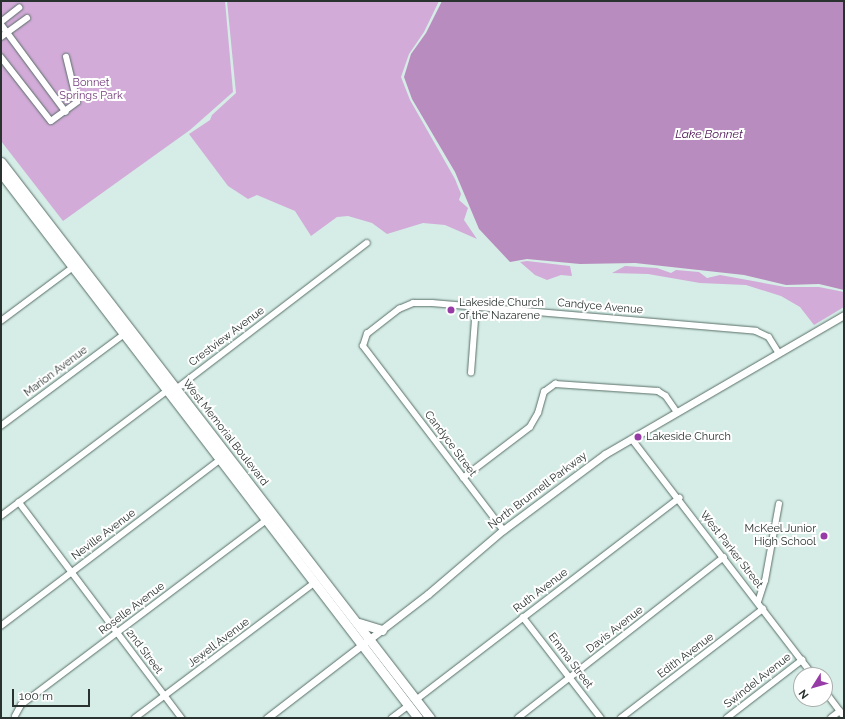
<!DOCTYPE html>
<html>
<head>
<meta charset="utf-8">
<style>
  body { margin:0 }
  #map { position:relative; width:845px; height:719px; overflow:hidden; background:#d5ede6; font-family:Raleway,sans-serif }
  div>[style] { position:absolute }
  .green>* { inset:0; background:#d2abd8 }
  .water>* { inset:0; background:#b98cbf }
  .roads { filter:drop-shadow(0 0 1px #596e68) drop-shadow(0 0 1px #596e68) }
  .minor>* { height:5.5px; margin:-2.75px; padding:0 2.75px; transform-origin:2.75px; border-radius:2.75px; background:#fff }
  .tertiary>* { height:7px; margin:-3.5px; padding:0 3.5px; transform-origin:3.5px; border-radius:3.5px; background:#fff }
  .primary>* { height:9px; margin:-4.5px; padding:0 4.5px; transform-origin:4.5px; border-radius:4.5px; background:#fff }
  .dots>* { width:11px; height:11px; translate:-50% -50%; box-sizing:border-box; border:2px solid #fff; border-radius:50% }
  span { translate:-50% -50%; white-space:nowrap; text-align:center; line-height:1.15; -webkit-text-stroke:4px #fff; paint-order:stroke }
  .park-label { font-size:11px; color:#723a7b }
  .poi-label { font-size:11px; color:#29322f }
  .left { translate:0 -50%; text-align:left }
  .right { translate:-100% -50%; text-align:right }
  .street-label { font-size:11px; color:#29322f }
  .water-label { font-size:12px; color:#491151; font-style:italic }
  .frame { position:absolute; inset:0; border:2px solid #29322f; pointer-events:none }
  .north { position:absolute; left:793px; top:667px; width:40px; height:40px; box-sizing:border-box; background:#fff; border:1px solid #a9adac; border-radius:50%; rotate:233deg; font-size:11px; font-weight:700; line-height:16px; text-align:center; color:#29322f }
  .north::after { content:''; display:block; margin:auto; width:14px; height:18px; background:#973ba6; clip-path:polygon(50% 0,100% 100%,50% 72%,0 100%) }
  .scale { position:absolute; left:12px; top:689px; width:78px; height:18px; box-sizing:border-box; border:2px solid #29322f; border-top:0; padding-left:5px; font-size:12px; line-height:14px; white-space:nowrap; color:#29322f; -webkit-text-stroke:3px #fff; paint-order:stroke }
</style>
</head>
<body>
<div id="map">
  <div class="green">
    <i style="clip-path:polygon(1px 1px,225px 1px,233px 92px,190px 130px,63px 221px,1px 141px)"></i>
    <i style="clip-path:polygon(227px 1px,439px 1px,424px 32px,409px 54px,401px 77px,410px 100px,455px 179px,461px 194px,459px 200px,468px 208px,464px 220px,477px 239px,445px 225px,423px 223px,387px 234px,372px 223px,348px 216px,337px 217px,311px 236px,295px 211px,257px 195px,248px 199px,228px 186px,189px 134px,210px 120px,212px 115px,236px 93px)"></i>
    <i style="clip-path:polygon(527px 261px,570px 266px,572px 276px,561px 275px,547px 280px,535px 275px,520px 262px)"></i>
    <i style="clip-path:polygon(625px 266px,657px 268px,671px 273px,676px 270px,699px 272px,707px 278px,720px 275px,785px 287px,819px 287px,844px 292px,844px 307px,814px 325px,800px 307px,781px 296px,746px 285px,700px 283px,648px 274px,612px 273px)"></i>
  </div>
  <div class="water">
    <i style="clip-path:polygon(442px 1px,844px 1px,844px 290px,819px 284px,786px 285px,744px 275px,635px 263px,580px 264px,527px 259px,510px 262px,479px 229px,455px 172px,412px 99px,404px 77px,411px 54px,426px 33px)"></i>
  </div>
  <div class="roads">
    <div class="minor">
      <i style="left:1px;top:22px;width:23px;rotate:-38deg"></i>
      <i style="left:1px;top:24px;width:109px;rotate:53.5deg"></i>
      <i style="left:1px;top:37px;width:32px;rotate:-36deg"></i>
      <i style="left:1px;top:57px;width:81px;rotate:52deg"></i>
      <i style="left:51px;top:121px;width:32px;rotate:-36deg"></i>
      <i style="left:77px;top:102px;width:46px;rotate:-103.7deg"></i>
      <i style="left:1px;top:321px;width:89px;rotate:-36.7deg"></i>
      <i style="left:471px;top:373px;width:66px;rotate:-85.7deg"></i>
      <i style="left:1px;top:426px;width:152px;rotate:-36.7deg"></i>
      <i style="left:632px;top:439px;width:297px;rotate:52.5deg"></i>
      <i style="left:463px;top:478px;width:84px;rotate:-37.3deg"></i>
      <i style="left:530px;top:427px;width:16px;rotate:-60deg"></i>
      <i style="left:538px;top:413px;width:22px;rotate:-74deg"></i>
      <i style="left:544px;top:392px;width:14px;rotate:-36deg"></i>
      <i style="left:555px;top:384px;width:103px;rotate:3.9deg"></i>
      <i style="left:658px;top:391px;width:9px;rotate:32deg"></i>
      <i style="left:666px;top:396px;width:19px;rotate:55deg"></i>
      <i style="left:19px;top:502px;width:271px;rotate:53deg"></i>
      <i style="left:1px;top:516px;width:208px;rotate:-37deg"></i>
      <i style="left:167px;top:391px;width:9px;rotate:-13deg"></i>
      <i style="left:176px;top:389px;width:240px;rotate:-37.4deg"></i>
      <i style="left:503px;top:530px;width:231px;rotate:-127.3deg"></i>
      <i style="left:363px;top:346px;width:13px;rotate:-72deg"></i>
      <i style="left:367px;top:334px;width:41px;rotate:-38deg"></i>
      <i style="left:399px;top:309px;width:15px;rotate:-23deg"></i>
      <i style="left:413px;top:303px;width:19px"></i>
      <i style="left:432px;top:303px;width:325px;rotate:4.9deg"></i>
      <i style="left:756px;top:331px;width:14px;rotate:25deg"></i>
      <i style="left:769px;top:337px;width:19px;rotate:58deg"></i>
      <i style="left:758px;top:602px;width:22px;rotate:-72deg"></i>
      <i style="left:765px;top:581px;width:78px;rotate:-79.7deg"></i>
      <i style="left:523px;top:617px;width:128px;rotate:52.3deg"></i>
      <i style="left:1px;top:626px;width:275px;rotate:-37.2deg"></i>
      <i style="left:825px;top:691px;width:31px;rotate:53deg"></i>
      <i style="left:416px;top:700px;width:332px;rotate:-37.5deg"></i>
      <i style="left:15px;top:716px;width:13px;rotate:-61deg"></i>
      <i style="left:21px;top:705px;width:306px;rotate:-37deg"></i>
      <i style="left:135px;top:718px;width:224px;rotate:-37deg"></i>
      <i style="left:392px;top:718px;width:20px;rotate:-37deg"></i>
      <i style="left:518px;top:718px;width:261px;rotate:-38deg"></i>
      <i style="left:621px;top:718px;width:179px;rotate:-37.5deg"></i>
      <i style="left:727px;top:718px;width:95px;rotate:-37.7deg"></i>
      <i style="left:831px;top:718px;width:11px;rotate:-38deg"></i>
    </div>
    <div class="tertiary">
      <i style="left:267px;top:718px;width:203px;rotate:-37.6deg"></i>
      <i style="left:428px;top:594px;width:99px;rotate:-40.5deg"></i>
      <i style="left:503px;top:530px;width:127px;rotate:-36.7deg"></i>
      <i style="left:605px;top:454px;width:276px;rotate:-30.2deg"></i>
    </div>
    <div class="primary">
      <i style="left:1px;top:162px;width:702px;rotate:52.35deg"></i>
      <i style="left:1px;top:173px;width:686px;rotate:52.58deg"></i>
      <i style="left:359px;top:623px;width:24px;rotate:17deg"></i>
    </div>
  </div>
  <div class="dots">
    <i style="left:451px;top:310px;background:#973ba6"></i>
    <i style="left:638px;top:437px;background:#973ba6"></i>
    <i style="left:824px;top:536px;background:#973ba6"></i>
  </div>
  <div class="park-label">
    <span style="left:91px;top:90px">Bonnet<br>Springs Park</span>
  </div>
  <div class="poi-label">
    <span class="left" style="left:459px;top:310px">Lakeside Church<br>of the Nazarene</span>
    <span class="left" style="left:646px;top:437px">Lakeside Church</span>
    <span class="right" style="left:816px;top:536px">McKeel Junior<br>High School</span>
  </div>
  <div class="street-label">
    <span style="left:600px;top:307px;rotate:5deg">Candyce Avenue</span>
    <span style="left:227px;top:337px;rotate:-37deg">Crestview Avenue</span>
    <span style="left:56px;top:372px;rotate:-37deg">Marion Avenue</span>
    <span style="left:225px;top:433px;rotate:52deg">West Memorial Boulevard</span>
    <span style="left:450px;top:444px;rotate:53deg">Candyce Street</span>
    <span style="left:538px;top:491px;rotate:-37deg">North Brunnell Parkway</span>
    <span style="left:104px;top:535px;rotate:-37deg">Neville Avenue</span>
    <span style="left:731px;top:550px;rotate:52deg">West Parker Street</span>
    <span style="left:541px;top:591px;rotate:-37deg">Ruth Avenue</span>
    <span style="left:132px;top:609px;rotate:-37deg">Roselle Avenue</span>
    <span style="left:615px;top:630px;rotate:-38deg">Davis Avenue</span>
    <span style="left:219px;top:643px;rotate:-37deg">Jewell Avenue</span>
    <span style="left:144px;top:652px;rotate:53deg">2nd Street</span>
    <span style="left:686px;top:656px;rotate:-37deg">Edith Avenue</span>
    <span style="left:570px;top:661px;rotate:53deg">Emma Street</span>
    <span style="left:758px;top:681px;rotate:-38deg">Swindel Avenue</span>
  </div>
  <div class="water-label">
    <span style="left:709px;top:135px">Lake Bonnet</span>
  </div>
  <div class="frame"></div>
  <div class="north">N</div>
  <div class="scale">100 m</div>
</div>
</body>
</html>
